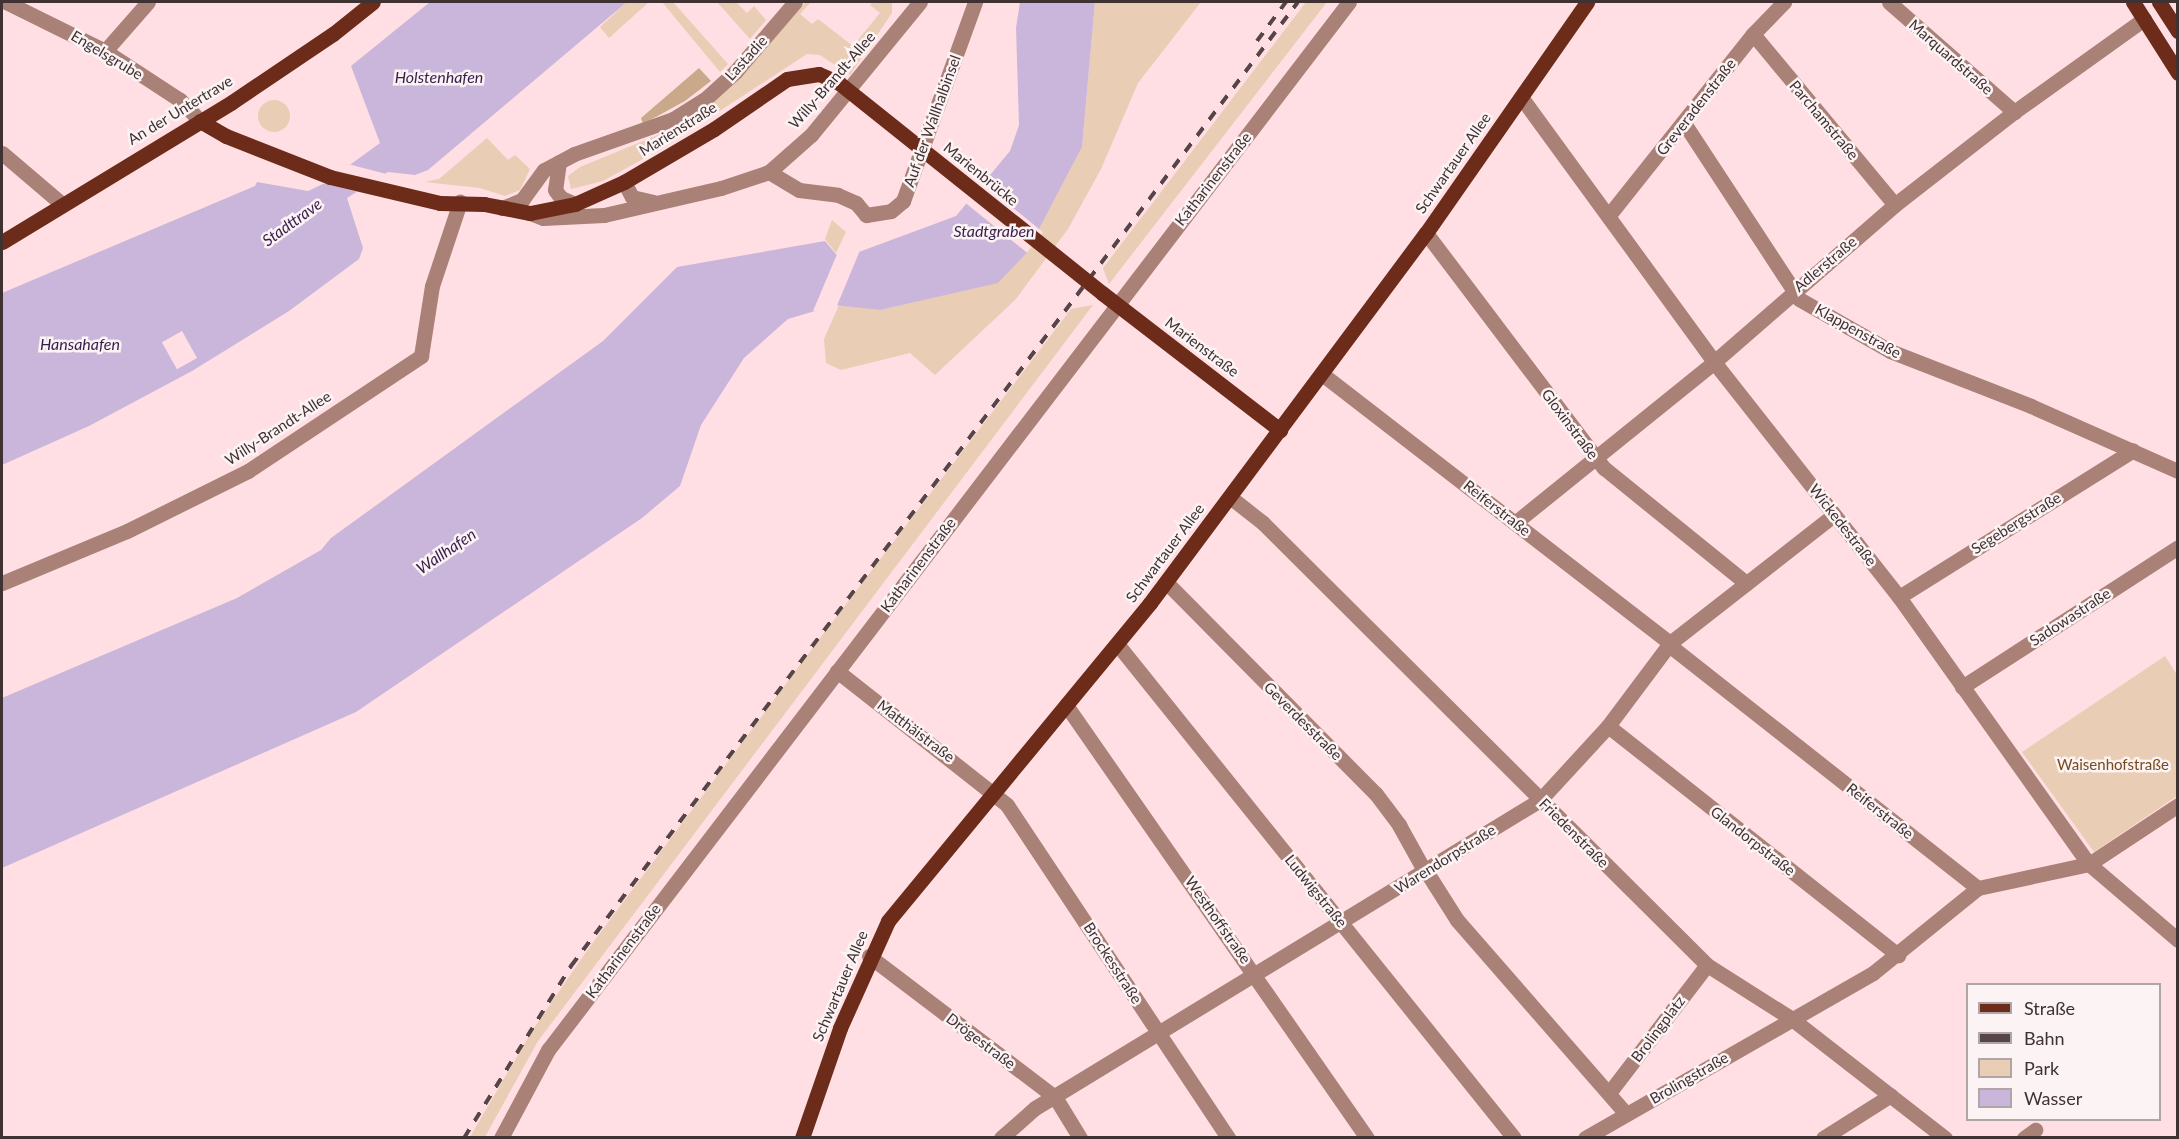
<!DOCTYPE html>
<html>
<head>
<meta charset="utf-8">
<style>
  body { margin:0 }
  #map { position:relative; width:2179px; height:1139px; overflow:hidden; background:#ffdfe4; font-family:Lato,sans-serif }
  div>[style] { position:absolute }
  .green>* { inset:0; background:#e9cdb4 }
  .round { border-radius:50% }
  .forest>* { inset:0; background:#caa98b }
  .water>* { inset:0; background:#cab6db }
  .pier>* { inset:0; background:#ffdfe4; transform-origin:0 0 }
  .minor>* { height:15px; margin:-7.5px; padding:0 7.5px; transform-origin:7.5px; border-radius:7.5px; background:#a98176 }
  .major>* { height:15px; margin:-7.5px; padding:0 7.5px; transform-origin:7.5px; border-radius:7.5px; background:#6d2b1a }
  .rail>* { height:4px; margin-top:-2px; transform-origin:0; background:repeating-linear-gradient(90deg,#564547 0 10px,transparent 0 20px) }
  .major-bridge>* { height:15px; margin:-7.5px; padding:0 7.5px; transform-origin:7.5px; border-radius:7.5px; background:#6d2b1a }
  span { translate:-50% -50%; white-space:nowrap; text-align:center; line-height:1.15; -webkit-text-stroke:5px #fbf3f4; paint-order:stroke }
  .street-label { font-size:15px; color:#403133 }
  .park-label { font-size:15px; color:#774a1a }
  .water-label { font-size:16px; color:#391d4c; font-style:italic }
  .frame { position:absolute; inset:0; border:3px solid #403133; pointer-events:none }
  .legend { position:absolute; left:1966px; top:983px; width:195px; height:138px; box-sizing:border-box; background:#fbf3f4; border:2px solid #b0a5a7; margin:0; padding:8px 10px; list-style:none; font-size:18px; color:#403133 }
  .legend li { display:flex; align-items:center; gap:12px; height:30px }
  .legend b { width:30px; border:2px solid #b0a5a7 }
</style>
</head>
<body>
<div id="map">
  <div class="green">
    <i style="clip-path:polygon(627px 2px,649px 2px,609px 38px,600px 27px)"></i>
    <i style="clip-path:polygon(662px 2px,673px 2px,728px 64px,720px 72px)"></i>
    <i style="clip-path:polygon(717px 2px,736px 2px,747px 13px,754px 6px,766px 20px,750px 39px)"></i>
    <i style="clip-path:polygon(806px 2px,811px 2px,800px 14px,812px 24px,818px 19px,853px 46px,880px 13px,870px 5px,873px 2px,892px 2px,892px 13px,850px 75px,820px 55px,807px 54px,663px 148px,603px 181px,571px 189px,568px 176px,580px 167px,675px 128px,730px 88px)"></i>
    <i style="clip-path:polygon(1095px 2px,1201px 2px,1138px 83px,1101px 169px,1068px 229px,1015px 300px,935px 375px,910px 353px,841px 370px,826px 363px,824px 339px,839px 305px,880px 310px,998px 282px,1026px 254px,1082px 147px)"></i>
    <i style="clip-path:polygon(1306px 2px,1327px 2px,1109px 284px,1103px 268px)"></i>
    <i class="round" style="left:258px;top:100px;width:32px;height:32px"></i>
    <i style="clip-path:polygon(487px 138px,508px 160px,515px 155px,530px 169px,520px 190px,505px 196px,480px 188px,425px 182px,439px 179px)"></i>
    <i style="clip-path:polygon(832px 220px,846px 232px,836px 253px,825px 239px)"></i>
    <i style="clip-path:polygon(1093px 305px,538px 1041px,485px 1137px,470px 1137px,532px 1031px,586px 952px,818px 641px,1071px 309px)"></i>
    <i style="clip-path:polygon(2165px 656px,2177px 675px,2177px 796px,2094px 852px,2022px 752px)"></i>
  </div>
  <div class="forest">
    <i style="clip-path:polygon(699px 68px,711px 81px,685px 101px,643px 124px,641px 118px)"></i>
  </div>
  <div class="water">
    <i style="clip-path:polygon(430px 2px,627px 2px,428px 170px,415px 175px,388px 172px,347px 198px,363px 248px,359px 259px,289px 311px,192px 371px,89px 426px,2px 465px,2px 293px,255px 186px,257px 182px,308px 191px,325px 183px,380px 143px,351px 66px)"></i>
    <i style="clip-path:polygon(1020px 2px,1095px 2px,1082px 147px,1026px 254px,998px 283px,880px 310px,835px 305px,788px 319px,744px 358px,701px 425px,680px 486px,642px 518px,356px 712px,2px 868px,2px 698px,237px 598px,321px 550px,331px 538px,603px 341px,677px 267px,825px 241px,840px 259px,956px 216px,1010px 151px,1019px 125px,1016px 28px)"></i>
  </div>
  <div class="pier">
    <i style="clip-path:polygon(348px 164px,394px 176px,362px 193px,322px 183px)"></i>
    <i style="left:981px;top:182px;width:80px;height:26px;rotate:39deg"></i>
    <i style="clip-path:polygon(861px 248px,836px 308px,813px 311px,838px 252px,841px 256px)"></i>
    <i style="left:182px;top:331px;width:31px;height:23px;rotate:61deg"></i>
  </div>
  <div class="minor">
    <i style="left:6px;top:2px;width:110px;rotate:26.3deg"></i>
    <i style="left:105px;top:51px;width:90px;rotate:33.2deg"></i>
    <i style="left:180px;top:100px;width:29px;rotate:46deg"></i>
    <i style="left:1889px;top:2px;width:167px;rotate:41.3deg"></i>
    <i style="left:1753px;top:34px;width:222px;rotate:50.3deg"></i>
    <i style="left:105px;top:51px;width:65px;rotate:-48.7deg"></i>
    <i style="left:1521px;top:97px;width:328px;rotate:53.9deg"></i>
    <i style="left:1714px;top:362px;width:299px;rotate:51.8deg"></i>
    <i style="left:1899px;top:597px;width:328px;rotate:54.6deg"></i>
    <i style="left:2089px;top:864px;width:117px;rotate:40.5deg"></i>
    <i style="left:1684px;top:123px;width:210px;rotate:56.8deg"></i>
    <i style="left:1799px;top:299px;width:105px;rotate:29.7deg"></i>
    <i style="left:1890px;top:351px;width:151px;rotate:21.3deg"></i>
    <i style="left:2031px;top:406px;width:161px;rotate:23.9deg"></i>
    <i style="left:2px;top:153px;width:79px;rotate:40.4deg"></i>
    <i style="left:559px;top:162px;width:28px;rotate:98deg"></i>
    <i style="left:555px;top:190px;width:10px;rotate:53deg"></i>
    <i style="left:561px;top:198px;width:15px;rotate:23deg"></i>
    <i style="left:769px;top:172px;width:35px;rotate:31deg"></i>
    <i style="left:799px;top:190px;width:39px;rotate:7deg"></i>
    <i style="left:838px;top:195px;width:20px;rotate:24deg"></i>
    <i style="left:856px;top:203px;width:16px;rotate:50deg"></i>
    <i style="left:866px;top:215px;width:25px;rotate:-9deg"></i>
    <i style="left:891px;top:211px;width:16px;rotate:-40deg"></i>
    <i style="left:903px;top:201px;width:212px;rotate:-70.1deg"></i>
    <i style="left:624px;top:182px;width:17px;rotate:62deg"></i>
    <i style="left:632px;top:197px;width:22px;rotate:13deg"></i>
    <i style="left:502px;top:208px;width:22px;rotate:-22deg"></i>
    <i style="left:522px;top:200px;width:37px;rotate:-54deg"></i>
    <i style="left:544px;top:170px;width:34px;rotate:-28deg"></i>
    <i style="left:574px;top:154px;width:105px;rotate:-19.5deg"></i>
    <i style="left:673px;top:119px;width:36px;rotate:-32deg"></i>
    <i style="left:704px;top:100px;width:42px;rotate:-42.1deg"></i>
    <i style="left:735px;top:72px;width:92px;rotate:-49.4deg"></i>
    <i style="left:530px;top:213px;width:14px;rotate:21deg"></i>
    <i style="left:543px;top:218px;width:61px;rotate:-2.8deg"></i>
    <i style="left:604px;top:215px;width:120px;rotate:-13deg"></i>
    <i style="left:721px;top:188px;width:51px;rotate:-18.4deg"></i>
    <i style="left:769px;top:172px;width:56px;rotate:-41.4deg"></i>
    <i style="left:811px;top:135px;width:172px;rotate:-50.7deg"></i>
    <i style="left:1609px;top:215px;width:231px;rotate:-51.5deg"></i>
    <i style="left:1753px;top:34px;width:45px;rotate:-45.9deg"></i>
    <i style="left:1426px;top:233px;width:295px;rotate:52.9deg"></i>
    <i style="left:1604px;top:468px;width:183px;rotate:39deg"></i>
    <i style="left:1322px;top:374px;width:440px;rotate:37.7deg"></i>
    <i style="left:1230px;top:497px;width:42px;rotate:38.2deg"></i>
    <i style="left:1263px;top:523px;width:626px;rotate:44.87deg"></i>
    <i style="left:1707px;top:965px;width:101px;rotate:32.4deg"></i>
    <i style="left:1792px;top:1019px;width:194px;rotate:37.9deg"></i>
    <i style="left:1516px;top:522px;width:255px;rotate:-38.9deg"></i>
    <i style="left:1714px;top:362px;width:242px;rotate:-41deg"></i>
    <i style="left:1897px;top:203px;width:148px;rotate:-37.9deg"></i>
    <i style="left:2014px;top:112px;width:160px;rotate:-35.6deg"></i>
    <i style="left:1166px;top:582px;width:298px;rotate:45.3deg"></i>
    <i style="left:1376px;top:794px;width:39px;rotate:53deg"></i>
    <i style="left:1399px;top:825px;width:54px;rotate:61deg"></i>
    <i style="left:2px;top:583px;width:135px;rotate:-22.6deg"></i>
    <i style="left:127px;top:531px;width:135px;rotate:-26.4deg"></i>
    <i style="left:248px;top:471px;width:208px;rotate:-33.6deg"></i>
    <i style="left:421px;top:356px;width:71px;rotate:-81.1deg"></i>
    <i style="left:432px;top:286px;width:89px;rotate:-71.6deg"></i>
    <i style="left:1899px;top:597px;width:276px;rotate:-32.1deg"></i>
    <i style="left:1118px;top:645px;width:632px;rotate:51.23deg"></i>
    <i style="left:1669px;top:645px;width:393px;rotate:38.2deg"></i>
    <i style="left:837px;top:671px;width:216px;rotate:38.2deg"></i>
    <i style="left:1007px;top:805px;width:400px;rotate:56.4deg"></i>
    <i style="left:1962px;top:687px;width:257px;rotate:-32.9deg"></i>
    <i style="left:1066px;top:705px;width:527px;rotate:55.19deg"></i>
    <i style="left:1608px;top:726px;width:370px;rotate:38.3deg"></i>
    <i style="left:1426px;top:871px;width:58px;rotate:57.7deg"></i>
    <i style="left:1457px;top:920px;width:257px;rotate:48.9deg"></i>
    <i style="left:869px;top:956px;width:233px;rotate:37.2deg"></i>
    <i style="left:1055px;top:1097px;width:48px;rotate:58.6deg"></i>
    <i style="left:1609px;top:1093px;width:161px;rotate:-52.6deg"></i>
    <i style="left:501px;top:1138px;width:100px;rotate:-61.9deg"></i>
    <i style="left:548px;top:1050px;width:1319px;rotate:-52.61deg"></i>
    <i style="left:1001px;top:1138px;width:45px;rotate:-41.4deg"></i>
    <i style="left:1035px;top:1108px;width:592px;rotate:-31.38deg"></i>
    <i style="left:1540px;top:800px;width:100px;rotate:-47.4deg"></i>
    <i style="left:1608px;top:726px;width:104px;rotate:-53.2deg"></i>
    <i style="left:1670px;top:643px;width:208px;rotate:-38deg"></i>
    <i style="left:1585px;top:1138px;width:332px;rotate:-29.8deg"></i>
    <i style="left:1873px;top:973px;width:135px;rotate:-39deg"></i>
    <i style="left:1978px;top:888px;width:114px;rotate:-12.2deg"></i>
    <i style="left:2089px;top:864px;width:107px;rotate:-33.5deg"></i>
    <i style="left:1823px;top:1138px;width:80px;rotate:-32.3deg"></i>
    <i style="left:2024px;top:1138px;width:14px;rotate:-36deg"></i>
  </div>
  <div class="major">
    <i style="left:2133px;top:2px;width:84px;rotate:57.6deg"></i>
    <i style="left:2159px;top:2px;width:35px;rotate:57deg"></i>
    <i style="left:200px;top:121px;width:30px;rotate:30deg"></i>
    <i style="left:226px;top:136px;width:112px;rotate:21.5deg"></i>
    <i style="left:330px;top:177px;width:113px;rotate:13.3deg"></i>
    <i style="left:440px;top:203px;width:44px;rotate:1.3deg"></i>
    <i style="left:484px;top:204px;width:47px;rotate:11.1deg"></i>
    <i style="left:530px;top:213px;width:46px;rotate:-11.3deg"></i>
    <i style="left:575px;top:204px;width:54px;rotate:-24.2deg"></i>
    <i style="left:624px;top:182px;width:104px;rotate:-30.5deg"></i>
    <i style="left:714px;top:129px;width:88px;rotate:-34.4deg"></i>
    <i style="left:787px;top:79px;width:32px;rotate:-9deg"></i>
    <i style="left:819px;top:74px;width:22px;rotate:24deg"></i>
    <i style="left:2px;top:242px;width:269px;rotate:-31.3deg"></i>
    <i style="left:232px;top:102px;width:122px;rotate:-34deg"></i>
    <i style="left:333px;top:34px;width:51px;rotate:-38.7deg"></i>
    <i style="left:1102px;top:293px;width:225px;rotate:37.6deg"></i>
    <i style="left:802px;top:1138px;width:116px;rotate:-70.9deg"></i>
    <i style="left:840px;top:1028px;width:117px;rotate:-65.8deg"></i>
    <i style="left:888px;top:921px;width:412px;rotate:-50.5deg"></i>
    <i style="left:1150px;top:603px;width:462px;rotate:-53.3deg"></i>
    <i style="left:1426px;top:233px;width:282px;rotate:-55.1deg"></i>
  </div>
  <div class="rail">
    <i style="left:1257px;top:41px;width:49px;rotate:-53.4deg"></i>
    <i style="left:464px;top:1138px;width:203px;rotate:-58.1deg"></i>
    <i style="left:571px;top:966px;width:1207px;rotate:-52.98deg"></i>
  </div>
  <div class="major-bridge">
    <i style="left:839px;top:83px;width:337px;rotate:38.6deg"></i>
  </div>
  <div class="street-label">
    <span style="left:107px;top:55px;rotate:31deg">Engelsgrube</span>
    <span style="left:1951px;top:57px;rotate:41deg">Marquardstraße</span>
    <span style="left:746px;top:58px;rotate:-48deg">Lastadie</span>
    <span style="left:832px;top:80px;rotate:-49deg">Willy-Brandt-Allee</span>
    <span style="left:1696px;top:107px;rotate:-52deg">Greveradenstraße</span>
    <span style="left:180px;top:110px;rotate:-31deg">An der Untertrave</span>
    <span style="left:1824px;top:120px;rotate:50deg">Parchamstraße</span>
    <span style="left:932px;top:121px;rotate:-70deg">Auf der Wallhalbinsel</span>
    <span style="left:678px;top:129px;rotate:-32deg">Marienstraße</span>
    <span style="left:1453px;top:163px;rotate:-55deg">Schwartauer Allee</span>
    <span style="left:981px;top:174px;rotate:39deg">Marienbrücke</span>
    <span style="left:1213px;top:179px;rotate:-52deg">Katharinenstraße</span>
    <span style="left:1825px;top:264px;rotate:-40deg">Adlerstraße</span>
    <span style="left:1858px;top:331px;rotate:29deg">Klappenstraße</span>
    <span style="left:1202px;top:347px;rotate:37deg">Marienstraße</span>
    <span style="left:1570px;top:424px;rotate:53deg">Gloxinstraße</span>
    <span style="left:278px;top:428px;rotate:-33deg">Willy-Brandt-Allee</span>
    <span style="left:1497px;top:508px;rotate:38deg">Reiferstraße</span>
    <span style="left:2016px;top:523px;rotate:-32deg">Segebergstraße</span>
    <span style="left:1843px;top:525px;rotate:52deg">Wickedestraße</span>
    <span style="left:1165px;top:553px;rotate:-53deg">Schwartauer Allee</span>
    <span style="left:918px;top:565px;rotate:-53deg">Katharinenstraße</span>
    <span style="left:2070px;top:617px;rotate:-33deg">Sadowastraße</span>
    <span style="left:1303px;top:721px;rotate:45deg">Geverdesstraße</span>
    <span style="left:916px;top:731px;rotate:37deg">Matthäistraße</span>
    <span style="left:1880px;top:811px;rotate:38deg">Reiferstraße</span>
    <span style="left:1574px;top:833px;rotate:45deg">Friedenstraße</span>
    <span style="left:1753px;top:841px;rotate:38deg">Glandorpstraße</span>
    <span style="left:1445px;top:859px;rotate:-32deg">Warendorpstraße</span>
    <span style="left:1316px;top:891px;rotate:51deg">Ludwigstraße</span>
    <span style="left:1218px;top:920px;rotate:55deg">Westhoffstraße</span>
    <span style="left:623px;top:951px;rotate:-53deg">Katharinenstraße</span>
    <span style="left:1113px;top:963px;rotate:57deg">Brockesstraße</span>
    <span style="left:840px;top:986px;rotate:-67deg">Schwartauer Allee</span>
    <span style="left:1658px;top:1029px;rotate:-53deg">Brolingplatz</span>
    <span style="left:981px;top:1041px;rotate:37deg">Drögestraße</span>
    <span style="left:1689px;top:1078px;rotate:-30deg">Brolingstraße</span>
  </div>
  <div class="park-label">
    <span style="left:2113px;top:765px">Waisenhofstraße</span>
  </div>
  <div class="water-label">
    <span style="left:439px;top:77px">Holstenhafen</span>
    <span style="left:292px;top:222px;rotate:-36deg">Stadttrave</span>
    <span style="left:994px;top:231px">Stadtgraben</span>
    <span style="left:80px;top:344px">Hansahafen</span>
    <span style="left:446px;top:551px;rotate:-34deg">Wallhafen</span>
  </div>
  <div class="frame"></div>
  <ul class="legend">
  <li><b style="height:8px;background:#6d2b1a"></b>Straße</li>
  <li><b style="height:8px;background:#564547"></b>Bahn</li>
  <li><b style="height:16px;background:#e9cdb4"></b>Park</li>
  <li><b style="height:16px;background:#cab6db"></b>Wasser</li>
  </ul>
</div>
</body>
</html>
